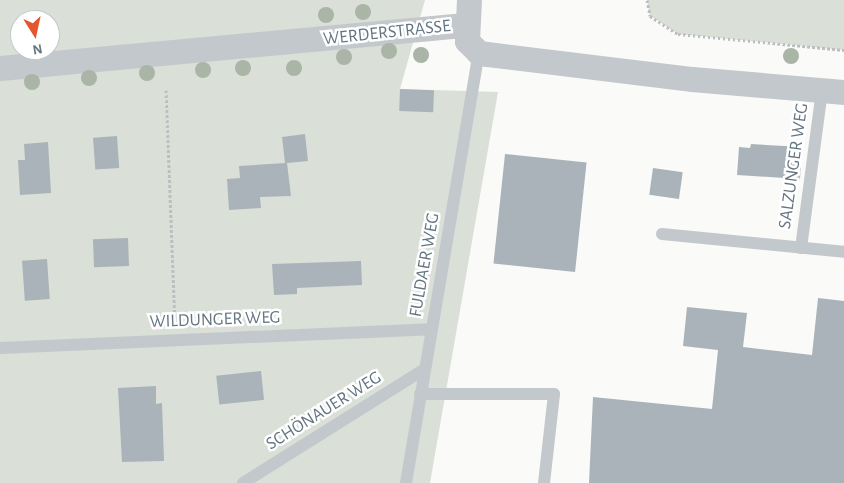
<!DOCTYPE html>
<html>
<head>
<meta charset="utf-8">
<style>
  body { margin:0 }
  #map { position:relative; width:844px; height:483px; overflow:hidden; background:#fafaf8; font-family:"Alegreya Sans",sans-serif }
  div>[style] { position:absolute }
  .green>* { inset:0; background:#dadfd7 }
  .building>* { inset:0; background:#aab3b9; transform-origin:0 0 }
  .path>* { height:3px; margin-top:-1.5px; transform-origin:0; background:repeating-linear-gradient(90deg,#bbbfc2 0 2.5px,transparent 0 5px) }
  .service>* { height:12px; margin:-6px; padding:0 6px; transform-origin:6px; border-radius:6px; background:#c3c8cc }
  .minor>* { height:25px; margin:-12.5px; padding:0 12.5px; transform-origin:12.5px; border-radius:12.5px; background:#c3c8cc }
  .trees>* { width:16px; height:16px; margin:-8px; border-radius:50%; background:#aab4a7 }
  span { translate:-50% -50%; white-space:nowrap; text-align:center; line-height:1.15; -webkit-text-stroke:5px #fff; paint-order:stroke }
  .street-label { font-size:18px; color:#657683 }
  .north { position:absolute; left:10px; top:10px; width:50px; height:50px; box-sizing:border-box; background:#fff; border:1px solid #c1c8cd; border-radius:50%; rotate:170deg; font-size:14px; font-weight:700; line-height:20px; text-align:center; color:#657683 }
  .north::after { content:''; display:block; margin:auto; width:18px; height:22px; background:#e4572e; clip-path:polygon(50% 0,100% 100%,50% 72%,0 100%) }
</style>
</head>
<body>
<div id="map">
  <div class="green">
    <i style="clip-path:polygon(evenodd,0 0,425px 0,400px 89px,498px 92px,430px 483px,0 483px,0 0,20px 20px,50px 20px,50px 50px,20px 50px,20px 20px)"></i>
    <i style="clip-path:polygon(647px 0,844px 0,844px 50px,678px 34px,650px 16px)"></i>
  </div>
  <div class="building">
    <i style="left:400px;top:89px;width:34px;height:22px;rotate:2deg"></i>
    <i style="clip-path:polygon(305px 134px,308px 161px,287px 163px,291px 196px,260px 197px,261px 208px,229px 210px,227px 179px,240px 178px,239px 166px,285px 163px,282px 137px)"></i>
    <i style="left:117px;top:136px;width:32px;height:24px;rotate:86deg"></i>
    <i style="clip-path:polygon(48px 142px,51px 193px,20px 195px,18px 160px,25px 160px,24px 144px)"></i>
    <i style="clip-path:polygon(751px 144px,802px 147px,800px 179px,737px 175px,739px 147px,750px 148px)"></i>
    <i style="left:505px;top:154px;width:82px;height:110px;rotate:6deg"></i>
    <i style="left:653px;top:168px;width:30px;height:27px;rotate:8deg"></i>
    <i style="left:128px;top:238px;width:28px;height:35px;rotate:88deg"></i>
    <i style="left:47px;top:259px;width:40px;height:25px;rotate:86deg"></i>
    <i style="clip-path:polygon(361px 261px,362px 285px,297px 288px,297px 294px,274px 295px,272px 264px)"></i>
    <i style="clip-path:polygon(818px 298px,844px 301px,844px 483px,589px 483px,593px 397px,712px 409px,718px 350px,683px 346px,687px 307px,747px 313px,743px 347px,812px 355px)"></i>
    <i style="left:261px;top:371px;width:29px;height:45px;rotate:84deg"></i>
    <i style="clip-path:polygon(156px 386px,156px 404px,162px 403px,164px 461px,122px 462px,118px 388px)"></i>
  </div>
  <div class="path">
    <i style="left:647px;top:0;width:16px;rotate:79deg"></i>
    <i style="left:650px;top:16px;width:33px;rotate:33deg"></i>
    <i style="left:678px;top:34px;width:167px;rotate:5.5deg"></i>
    <i style="left:166px;top:90px;width:230px;rotate:87.8deg"></i>
  </div>
  <div class="service">
    <i style="left:662px;top:234px;width:183px;rotate:5.6deg"></i>
    <i style="left:801px;top:248px;width:159px;rotate:-82.4deg"></i>
    <i style="left:0;top:348px;width:431px;rotate:-2.5deg"></i>
    <i style="left:420px;top:394px;width:134px"></i>
    <i style="left:554px;top:394px;width:90px;rotate:96.4deg"></i>
    <i style="left:243px;top:483px;width:215px;rotate:-32.1deg"></i>
    <i style="left:406px;top:483px;width:436px;rotate:-80.4deg"></i>
  </div>
  <div class="minor">
    <i style="left:469px;top:0;width:41px;rotate:92.8deg"></i>
    <i style="left:467px;top:41px;width:17px;rotate:45deg"></i>
    <i style="left:479px;top:53px;width:215px;rotate:7deg"></i>
    <i style="left:692px;top:79px;width:153px;rotate:4.9deg"></i>
    <i style="left:0;top:68px;width:467px;rotate:-5.3deg"></i>
  </div>
  <div class="trees">
    <i style="left:363px;top:12px"></i>
    <i style="left:326px;top:15px"></i>
    <i style="left:389px;top:51px"></i>
    <i style="left:421px;top:55px"></i>
    <i style="left:791px;top:56px"></i>
    <i style="left:344px;top:57px"></i>
    <i style="left:243px;top:68px"></i>
    <i style="left:294px;top:68px"></i>
    <i style="left:203px;top:70px"></i>
    <i style="left:147px;top:73px"></i>
    <i style="left:89px;top:78px"></i>
    <i style="left:32px;top:82px"></i>
  </div>
  <div class="street-label">
    <span style="left:387px;top:33px;rotate:-6deg">WERDERSTRASSE</span>
    <span style="left:794px;top:166px;rotate:-82deg">SALZUNGER WEG</span>
    <span style="left:425px;top:265px;rotate:-80deg">FULDAER WEG</span>
    <span style="left:215px;top:320px;rotate:-2deg">WILDUNGER WEG</span>
    <span style="left:324px;top:411px;rotate:-32deg">SCHÖNAUER WEG</span>
  </div>
  <div class="north">N</div>
</div>
</body>
</html>
